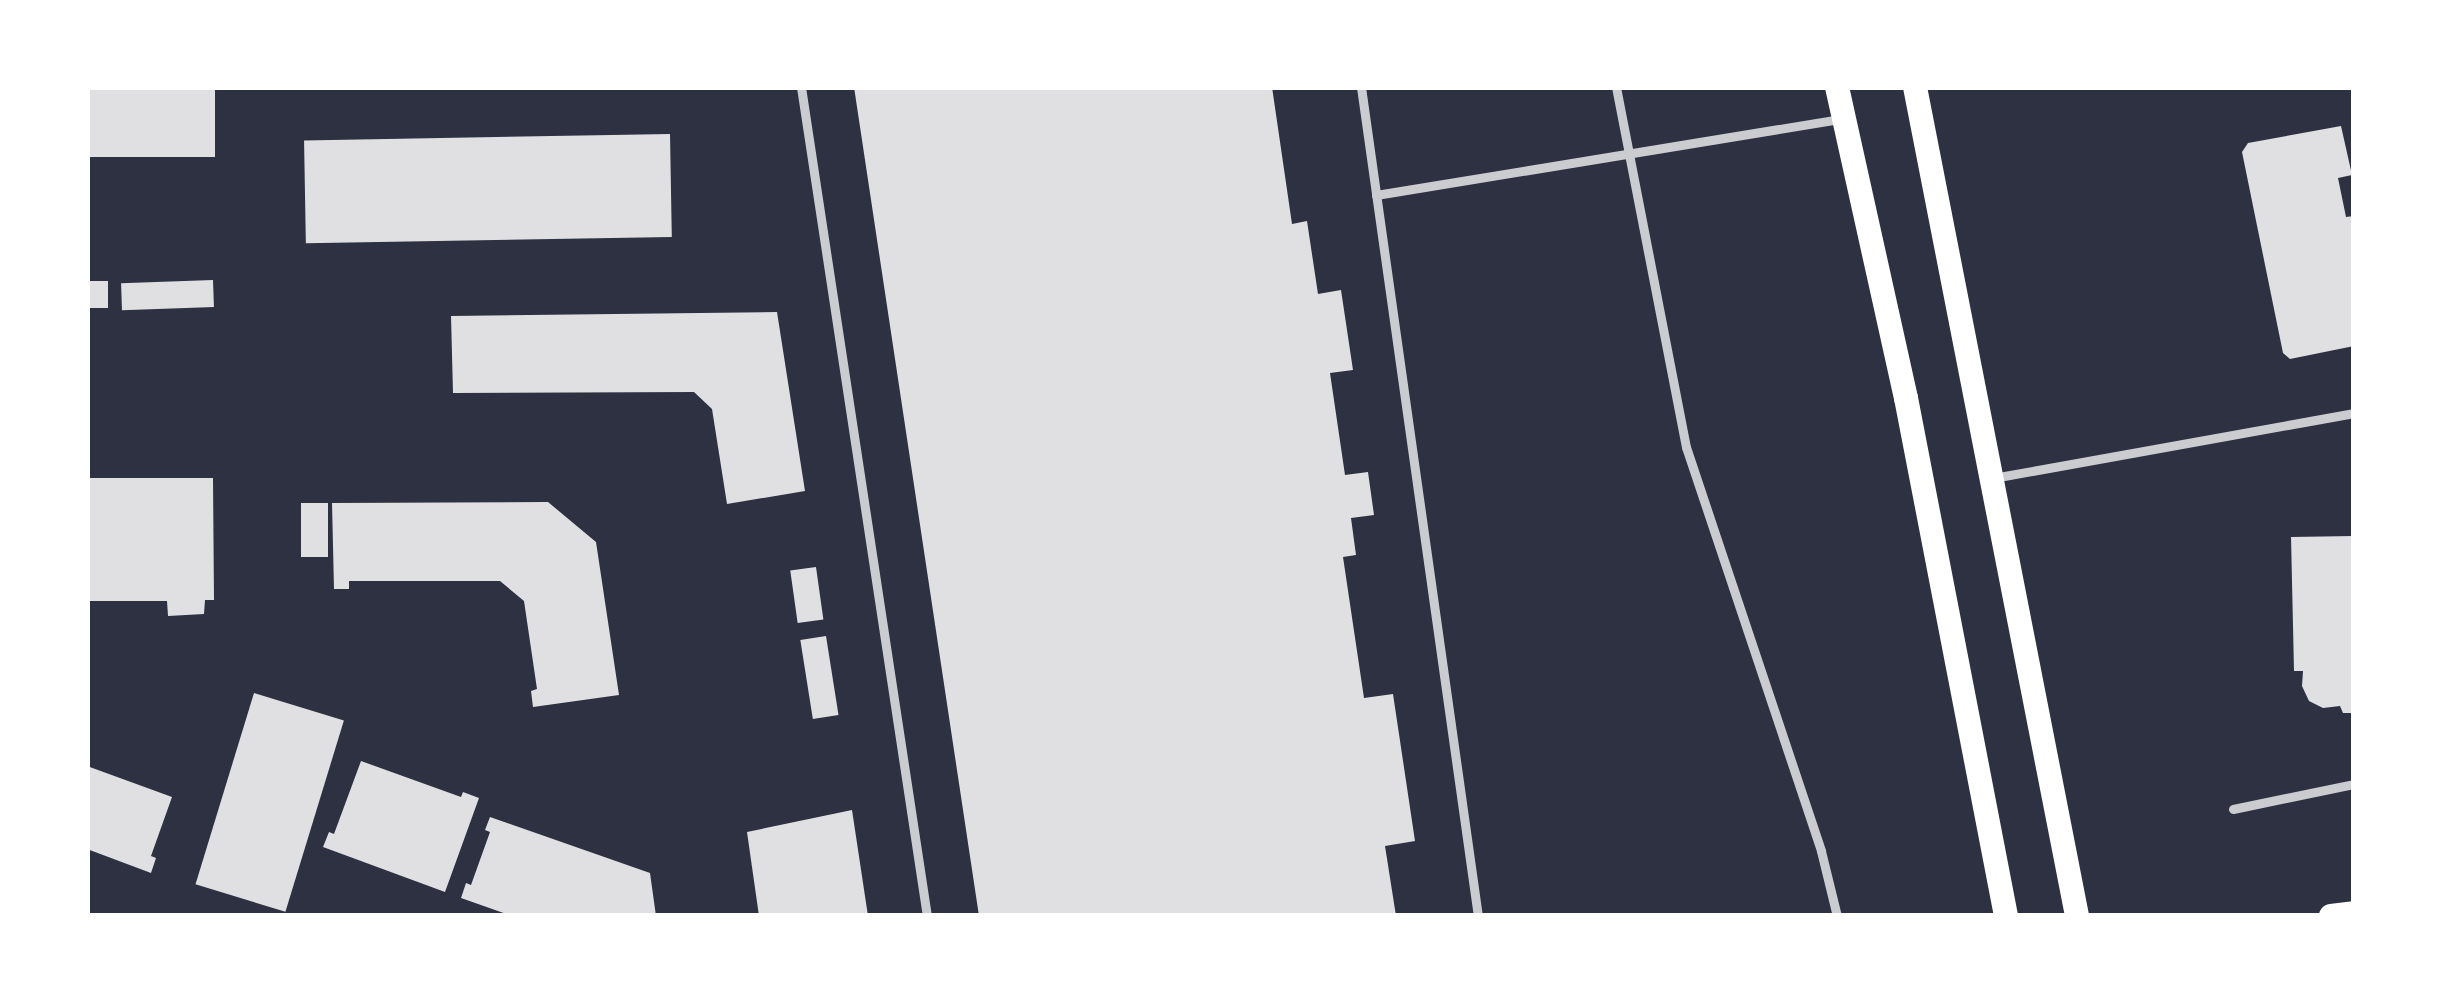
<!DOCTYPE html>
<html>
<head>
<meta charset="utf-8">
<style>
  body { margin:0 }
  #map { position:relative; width:2441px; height:1003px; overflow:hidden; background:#2d3142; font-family:"Golos Text",sans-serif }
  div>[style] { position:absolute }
  .building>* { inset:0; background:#e0e0e3; transform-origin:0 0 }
  .service>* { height:9px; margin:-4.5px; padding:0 4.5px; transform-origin:4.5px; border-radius:4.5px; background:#caccd0 }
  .secondary>* { height:24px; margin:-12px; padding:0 12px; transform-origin:12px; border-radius:12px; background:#fff }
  span { translate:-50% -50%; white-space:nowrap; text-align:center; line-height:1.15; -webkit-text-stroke:12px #fff; paint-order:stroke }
  .frame { position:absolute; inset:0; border:90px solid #fff; pointer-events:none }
</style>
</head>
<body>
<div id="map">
  <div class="building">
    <i style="left:87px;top:87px;width:128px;height:70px"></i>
    <i style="clip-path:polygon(854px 87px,1272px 87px,1292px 224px,1307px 221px,1318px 294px,1341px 290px,1353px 370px,1330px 373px,1345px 475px,1368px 472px,1374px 515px,1351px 518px,1356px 555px,1343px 557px,1364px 698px,1393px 694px,1415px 841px,1385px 846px,1396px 916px,979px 916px)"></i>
    <i style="clip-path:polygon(2341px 126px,2352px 175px,2338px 178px,2346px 217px,2354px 216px,2354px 346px,2290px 359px,2283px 353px,2242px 152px,2248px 143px)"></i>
    <i style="left:670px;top:134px;width:103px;height:366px;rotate:89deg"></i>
    <i style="left:213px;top:280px;width:27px;height:92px;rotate:88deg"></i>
    <i style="left:87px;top:281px;width:21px;height:27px"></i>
    <i style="clip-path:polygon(777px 312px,805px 491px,727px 504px,712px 409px,694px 392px,453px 393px,451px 316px)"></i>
    <i style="clip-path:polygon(87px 478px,213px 478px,214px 600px,205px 600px,204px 614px,168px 616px,167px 601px,87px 601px)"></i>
    <i style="clip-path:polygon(548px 502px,596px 542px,619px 695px,533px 707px,531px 691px,537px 689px,524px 601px,500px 581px,349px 581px,349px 589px,334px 589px,332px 503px)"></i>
    <i style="left:301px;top:503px;width:27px;height:54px"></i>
    <i style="clip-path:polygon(2354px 536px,2354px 713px,2343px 713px,2340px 706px,2323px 708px,2309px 701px,2302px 686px,2303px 671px,2294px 671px,2291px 537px)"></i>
    <i style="left:816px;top:567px;width:53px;height:26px;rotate:82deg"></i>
    <i style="left:826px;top:636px;width:80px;height:26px;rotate:81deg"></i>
    <i style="left:254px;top:693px;width:94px;height:200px;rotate:17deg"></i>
    <i style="clip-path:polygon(361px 761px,461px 797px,463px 792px,479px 798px,445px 892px,323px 847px,329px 832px,334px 834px)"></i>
    <i style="clip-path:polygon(87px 766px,172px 797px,151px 856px,156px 858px,151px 873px,87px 849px)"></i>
    <i style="clip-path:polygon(852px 810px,868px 916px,759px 916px,747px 832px)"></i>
    <i style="clip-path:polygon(490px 817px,650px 873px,656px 916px,512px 916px,461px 898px,466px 883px,471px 885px,490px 832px,485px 830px)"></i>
  </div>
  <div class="service">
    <i style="left:801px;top:87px;width:839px;rotate:81.36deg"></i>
    <i style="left:1361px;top:87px;width:837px;rotate:81.97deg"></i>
    <i style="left:1616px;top:87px;width:367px;rotate:79deg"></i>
    <i style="left:1686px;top:447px;width:426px;rotate:71.5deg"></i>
    <i style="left:1821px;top:851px;width:67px;rotate:76.2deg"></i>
    <i style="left:1376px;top:195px;width:474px;rotate:-9.3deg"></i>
    <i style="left:1993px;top:478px;width:367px;rotate:-10.2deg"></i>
    <i style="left:2233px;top:809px;width:124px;rotate:-11.7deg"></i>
  </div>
  <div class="secondary">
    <i style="left:1837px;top:87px;width:319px;rotate:77.5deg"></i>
    <i style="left:1906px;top:398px;width:528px;rotate:79.07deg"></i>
    <i style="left:1915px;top:87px;width:845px;rotate:78.94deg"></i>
    <i style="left:2331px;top:916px;width:23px;rotate:-7deg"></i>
  </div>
  <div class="frame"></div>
</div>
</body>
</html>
